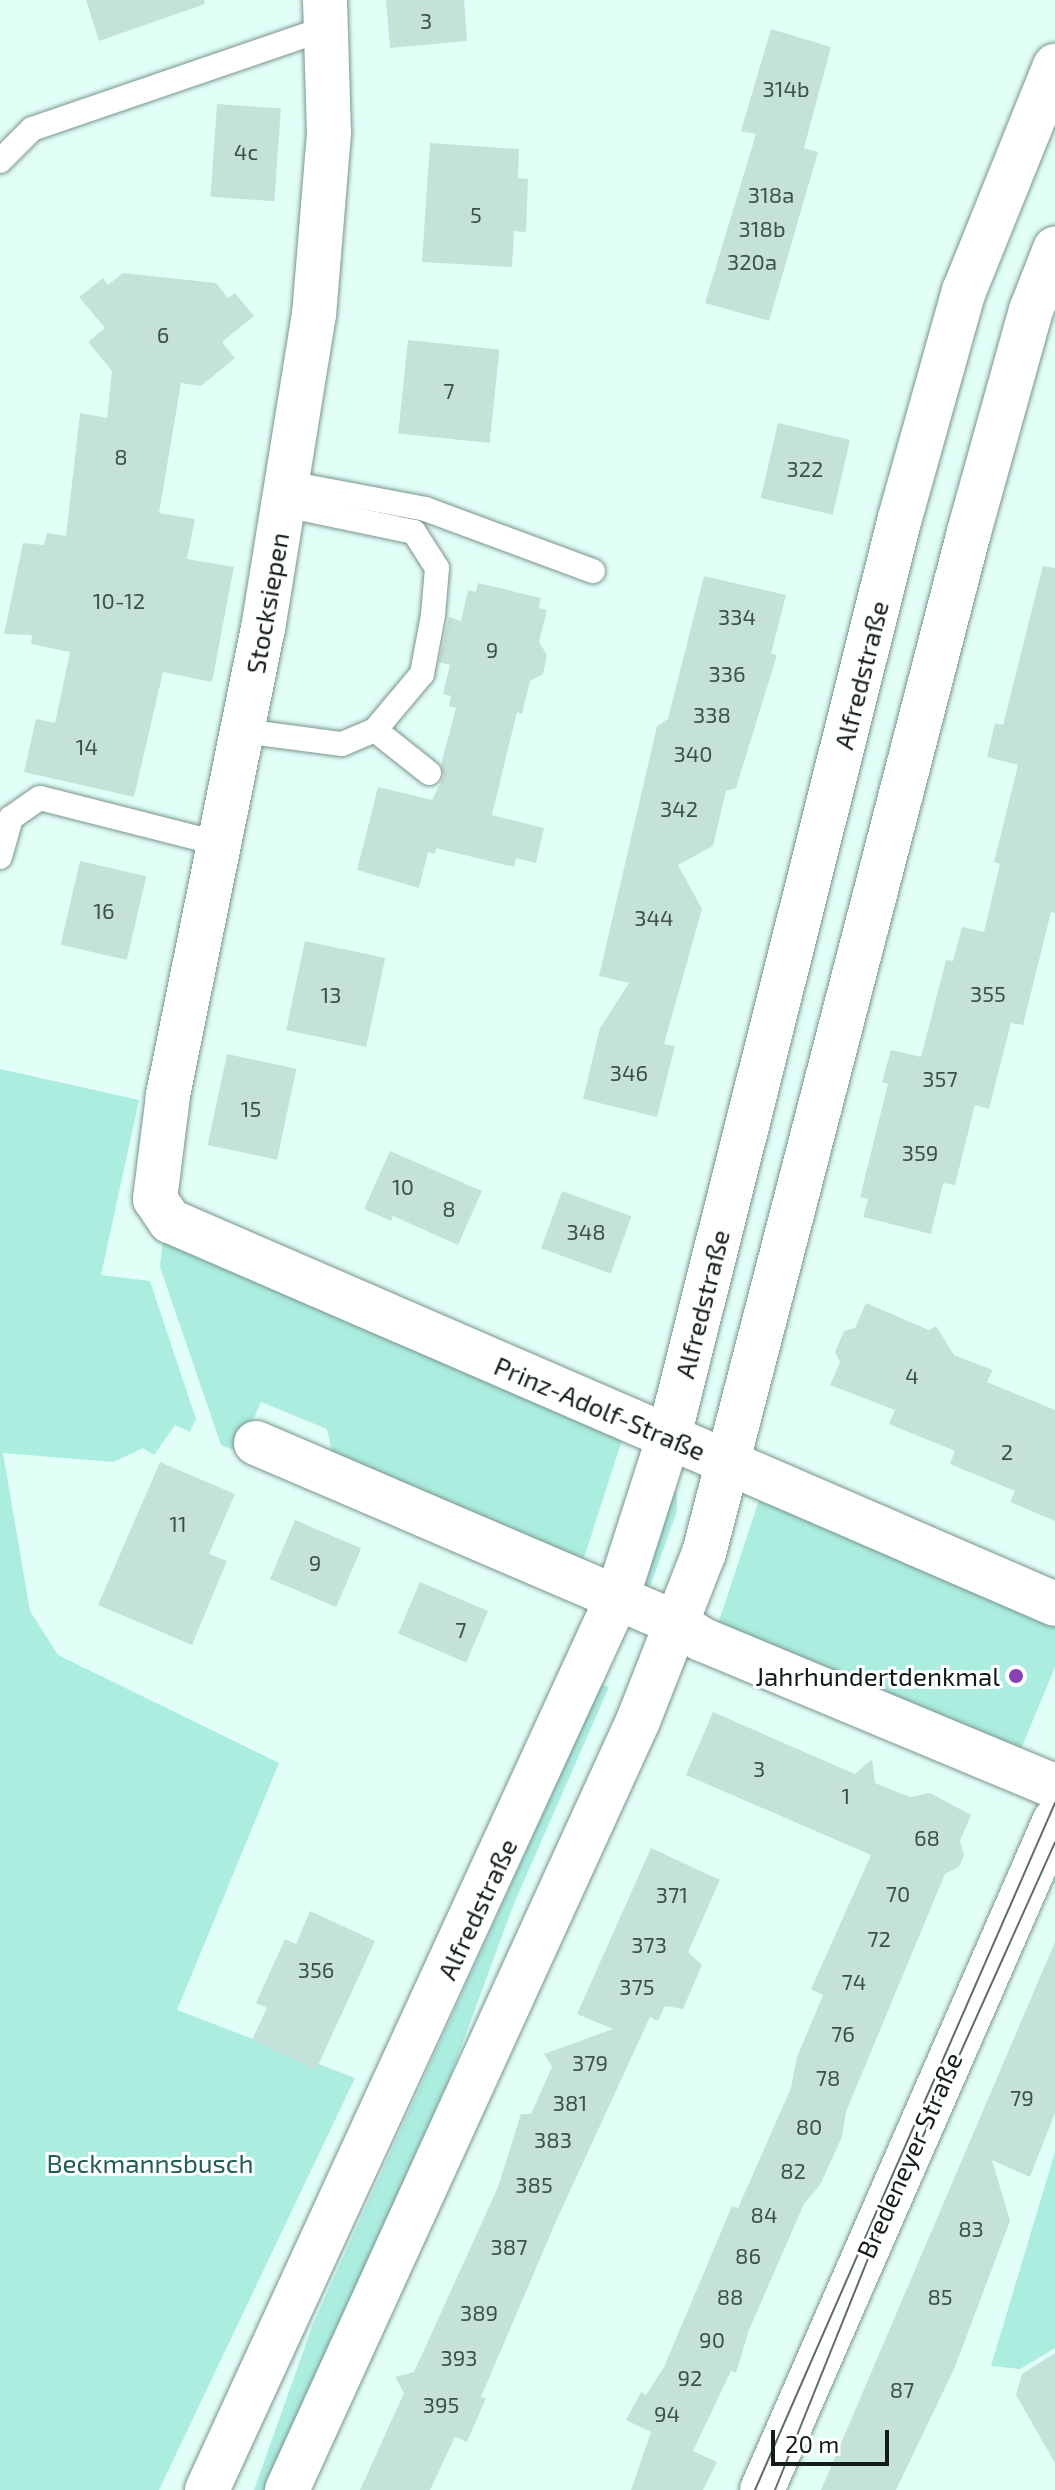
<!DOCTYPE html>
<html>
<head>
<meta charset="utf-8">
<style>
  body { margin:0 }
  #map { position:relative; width:1055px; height:2490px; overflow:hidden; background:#e1fef7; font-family:"Exo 2",sans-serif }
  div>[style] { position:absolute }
  .green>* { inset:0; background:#abeddf }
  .building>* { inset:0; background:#c4e1da; transform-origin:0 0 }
  .roads { filter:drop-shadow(0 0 2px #7a948e) drop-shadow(0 0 2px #7a948e) }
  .service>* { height:24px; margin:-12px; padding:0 12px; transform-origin:12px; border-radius:12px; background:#fff }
  .minor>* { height:44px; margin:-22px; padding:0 22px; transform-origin:22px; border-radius:22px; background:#fff }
  .tertiary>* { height:44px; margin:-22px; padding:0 22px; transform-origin:22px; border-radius:22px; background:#fff }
  .primary>* { height:44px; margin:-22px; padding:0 22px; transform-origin:22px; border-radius:22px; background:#fff }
  .tram>* { height:2px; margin:-1px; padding:0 1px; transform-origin:1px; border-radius:1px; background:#5d6e6b }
  .dots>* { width:22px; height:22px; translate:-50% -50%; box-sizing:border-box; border:4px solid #fff; border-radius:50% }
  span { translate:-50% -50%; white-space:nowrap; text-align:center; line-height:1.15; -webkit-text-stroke:6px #fff; paint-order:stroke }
  .number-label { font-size:22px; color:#3f4f4c }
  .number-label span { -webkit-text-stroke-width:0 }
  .street-label { font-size:26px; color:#131e1c }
  .poi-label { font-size:26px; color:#131e1c }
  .right { translate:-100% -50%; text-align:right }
  .park-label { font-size:26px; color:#205f55 }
  .scale { position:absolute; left:771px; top:2430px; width:118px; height:36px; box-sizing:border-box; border:4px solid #131e1c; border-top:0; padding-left:10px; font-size:24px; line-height:28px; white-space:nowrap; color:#131e1c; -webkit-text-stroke:6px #fff; paint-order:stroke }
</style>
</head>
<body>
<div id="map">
  <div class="green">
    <i style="clip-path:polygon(0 1069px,139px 1100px,101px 1275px,150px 1281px,196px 1419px,190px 1432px,175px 1425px,154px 1455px,143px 1448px,113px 1462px,3px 1453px,30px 1611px,58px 1655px,279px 1763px,177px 2010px,355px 2078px,159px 2490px,0 2490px)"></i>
    <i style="clip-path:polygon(163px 1238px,622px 1440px,583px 1561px,333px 1457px,327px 1429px,261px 1402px,239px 1452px,221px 1445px,160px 1267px)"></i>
    <i style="clip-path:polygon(677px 1492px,677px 1511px,651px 1584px,644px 1589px,672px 1494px)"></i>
    <i style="clip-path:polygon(759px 1500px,1055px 1626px,1055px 1667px,1016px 1761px,718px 1624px)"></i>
    <i style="clip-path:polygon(601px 1685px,609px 1687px,513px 1906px,450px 2077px,264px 2490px,254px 2490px,313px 2324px)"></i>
    <i style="clip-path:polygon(1055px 2152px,1055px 2348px,1020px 2369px,991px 2366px)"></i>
  </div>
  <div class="building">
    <i style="clip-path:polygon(86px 0,204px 0,205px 4px,99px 41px)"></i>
    <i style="clip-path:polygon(386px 0,464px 0,467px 41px,390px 48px)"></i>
    <i style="clip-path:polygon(771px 29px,831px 47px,804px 148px,818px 152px,769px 321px,705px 303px,756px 134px,741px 131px)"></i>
    <i style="left:217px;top:104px;width:64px;height:93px;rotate:4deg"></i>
    <i style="clip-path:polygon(430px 143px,519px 149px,518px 178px,528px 179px,526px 232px,514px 231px,512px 267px,422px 262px)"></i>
    <i style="clip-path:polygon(123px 273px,216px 283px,228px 298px,235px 293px,254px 316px,222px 342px,235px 358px,201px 386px,181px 383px,159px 513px,195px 519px,187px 559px,234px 567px,212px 682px,163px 672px,134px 797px,24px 772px,36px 719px,55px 723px,70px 652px,31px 644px,32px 635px,4px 634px,23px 543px,44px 545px,47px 533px,66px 536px,80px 413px,107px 418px,112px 371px,88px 342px,105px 328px,79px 297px,103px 278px,108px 285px)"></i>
    <i style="left:408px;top:340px;width:92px;height:94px;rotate:6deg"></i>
    <i style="left:778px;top:423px;width:74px;height:77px;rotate:13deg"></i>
    <i style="clip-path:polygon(1043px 566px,1055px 568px,1055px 913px,1051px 912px,1023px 1025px,1011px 1023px,989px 1109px,975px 1105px,955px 1185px,943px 1183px,931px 1234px,863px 1217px,868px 1199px,860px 1197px,888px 1084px,882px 1082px,891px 1050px,921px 1057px,946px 960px,953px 961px,962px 927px,984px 932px,1000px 864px,994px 862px,1018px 765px,987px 757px,995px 723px,1003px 725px)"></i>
    <i style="clip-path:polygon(704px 576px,786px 595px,771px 654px,777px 655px,736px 788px,726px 791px,713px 846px,678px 865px,702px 909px,664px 1044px,675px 1046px,657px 1117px,583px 1099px,600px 1028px,629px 983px,599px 976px,657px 726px,668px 719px)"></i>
    <i style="clip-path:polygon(478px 583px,541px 598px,539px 608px,547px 610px,539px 642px,547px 655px,543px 674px,530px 681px,522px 714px,517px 712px,492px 815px,544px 828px,536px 863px,516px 858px,514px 867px,436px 848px,435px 854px,428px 852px,419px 888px,357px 870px,378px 787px,432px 800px,444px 776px,441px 765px,456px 708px,449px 706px,451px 696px,443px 694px,450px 665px,439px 662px,449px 617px,461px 621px,468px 590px,476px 592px)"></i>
    <i style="left:80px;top:861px;width:68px;height:86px;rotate:13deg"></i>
    <i style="left:305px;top:941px;width:82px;height:91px;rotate:12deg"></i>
    <i style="left:227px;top:1054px;width:71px;height:93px;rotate:12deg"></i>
    <i style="clip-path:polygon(390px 1151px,482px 1191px,458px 1245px,393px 1216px,391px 1221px,364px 1209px)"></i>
    <i style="left:562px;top:1191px;width:74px;height:61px;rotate:20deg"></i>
    <i style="clip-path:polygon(866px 1303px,929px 1330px,936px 1326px,954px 1355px,993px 1370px,987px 1382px,1055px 1410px,1055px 1521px,1010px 1502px,1015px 1491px,950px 1464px,955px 1451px,889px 1424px,895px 1410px,830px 1385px,840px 1362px,835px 1352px,844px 1331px,855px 1328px)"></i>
    <i style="clip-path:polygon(160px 1462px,235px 1494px,209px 1554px,227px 1561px,192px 1645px,98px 1605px)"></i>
    <i style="left:295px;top:1520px;width:72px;height:64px;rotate:23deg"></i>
    <i style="left:420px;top:1582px;width:74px;height:56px;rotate:23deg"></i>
    <i style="clip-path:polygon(713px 1712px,855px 1774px,872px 1759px,875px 1783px,910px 1797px,930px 1793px,971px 1815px,960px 1841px,964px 1855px,959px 1867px,945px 1874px,846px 2112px,842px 2137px,820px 2185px,804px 2204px,749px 2330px,736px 2373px,731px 2371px,693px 2451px,717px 2462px,703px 2490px,631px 2490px,651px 2432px,626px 2420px,641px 2392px,646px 2395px,664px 2367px,732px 2206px,738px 2208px,791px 2088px,797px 2057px,823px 1995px,811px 1989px,871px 1855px,686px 1775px)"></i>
    <i style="clip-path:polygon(651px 1848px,720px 1880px,688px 1952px,702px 1965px,683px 2009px,665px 2006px,658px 2021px,650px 2017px,557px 2219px,481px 2397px,486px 2398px,467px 2442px,455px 2437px,430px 2490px,360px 2490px,404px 2393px,395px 2377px,414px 2372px,498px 2187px,521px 2114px,531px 2114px,552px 2067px,544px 2054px,613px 2029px,577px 2014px)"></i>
    <i style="clip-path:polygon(310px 1911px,375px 1941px,316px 2070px,252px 2040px,267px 2008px,256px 2003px,285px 1939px,296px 1944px)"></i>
    <i style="clip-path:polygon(1055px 1942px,1055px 2113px,1030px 2177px,992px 2160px,1010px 2221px,955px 2367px,896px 2490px,821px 2490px)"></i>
    <i style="clip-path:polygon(1055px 2353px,1055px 2463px,1016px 2395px,1022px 2374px)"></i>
  </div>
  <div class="roads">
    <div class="service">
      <i style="left:0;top:161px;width:45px;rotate:-45deg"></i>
      <i style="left:32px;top:129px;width:312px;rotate:-18.9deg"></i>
      <i style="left:288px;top:483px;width:139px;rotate:10.7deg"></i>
      <i style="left:425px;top:509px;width:179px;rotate:20.3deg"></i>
      <i style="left:375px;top:730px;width:69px;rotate:38.5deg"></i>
      <i style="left:243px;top:731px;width:100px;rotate:7.5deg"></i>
      <i style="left:342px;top:744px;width:36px;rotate:-23deg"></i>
      <i style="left:375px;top:730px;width:73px;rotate:-50deg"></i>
      <i style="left:422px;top:674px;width:60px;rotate:-79.4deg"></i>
      <i style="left:433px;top:615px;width:47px;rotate:-85.1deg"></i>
      <i style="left:437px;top:568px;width:43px;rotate:-122.6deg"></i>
      <i style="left:414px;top:532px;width:132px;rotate:-168.2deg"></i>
      <i style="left:0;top:857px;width:41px;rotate:-74.2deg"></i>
      <i style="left:11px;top:818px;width:35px;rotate:-35deg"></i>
      <i style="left:40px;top:798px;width:187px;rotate:14.3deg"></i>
    </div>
    <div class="minor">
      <i style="left:325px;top:0;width:133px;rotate:88.3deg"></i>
      <i style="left:329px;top:133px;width:182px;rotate:94.7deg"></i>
      <i style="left:314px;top:314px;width:318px;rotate:99.2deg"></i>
      <i style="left:263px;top:628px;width:478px;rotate:101.5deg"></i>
      <i style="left:168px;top:1096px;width:104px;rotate:97.2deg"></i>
      <i style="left:155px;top:1199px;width:27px;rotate:56deg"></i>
      <i style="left:170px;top:1221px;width:964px;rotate:23.4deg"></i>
      <i style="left:256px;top:1443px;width:459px;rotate:23.2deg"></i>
      <i style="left:678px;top:1624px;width:27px;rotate:33deg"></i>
      <i style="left:701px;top:1639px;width:383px;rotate:22.6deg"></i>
    </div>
    <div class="tertiary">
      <i style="left:762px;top:2490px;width:731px;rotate:-66.38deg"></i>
    </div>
    <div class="primary">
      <i style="left:207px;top:2490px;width:982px;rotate:-65.31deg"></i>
      <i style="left:617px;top:1598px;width:170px;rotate:-72.2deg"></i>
      <i style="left:669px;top:1436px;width:947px;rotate:-75.88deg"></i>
      <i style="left:900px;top:518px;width:236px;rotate:-74.3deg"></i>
      <i style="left:964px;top:291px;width:243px;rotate:-68deg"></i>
      <i style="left:287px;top:2490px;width:845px;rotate:-65.47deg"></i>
      <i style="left:638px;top:1721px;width:180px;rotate:-68.6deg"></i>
      <i style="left:704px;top:1553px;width:1055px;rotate:-75.45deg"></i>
      <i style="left:969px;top:532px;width:230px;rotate:-74.4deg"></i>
      <i style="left:1031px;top:310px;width:66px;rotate:-68.5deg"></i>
    </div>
  </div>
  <div class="tram">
    <i style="left:755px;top:2490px;width:750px;rotate:-66.41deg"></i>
    <i style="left:775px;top:2490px;width:254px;rotate:-68.1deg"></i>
    <i style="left:870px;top:2254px;width:451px;rotate:-65.8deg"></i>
  </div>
  <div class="dots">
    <i style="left:1016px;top:1676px;background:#8942b5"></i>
  </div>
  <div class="number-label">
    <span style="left:426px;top:21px">3</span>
    <span style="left:786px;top:89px">314b</span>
    <span style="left:246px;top:152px">4c</span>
    <span style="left:771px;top:195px">318a</span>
    <span style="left:476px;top:215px">5</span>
    <span style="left:762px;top:229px">318b</span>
    <span style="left:752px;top:262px">320a</span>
    <span style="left:163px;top:335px">6</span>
    <span style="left:449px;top:391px">7</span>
    <span style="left:121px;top:457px">8</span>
    <span style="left:805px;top:469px">322</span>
    <span style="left:119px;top:601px">10-12</span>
    <span style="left:737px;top:617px">334</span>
    <span style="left:492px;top:650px">9</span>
    <span style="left:727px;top:674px">336</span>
    <span style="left:712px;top:715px">338</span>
    <span style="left:87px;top:747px">14</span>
    <span style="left:693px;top:754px">340</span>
    <span style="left:679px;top:809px">342</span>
    <span style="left:104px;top:911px">16</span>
    <span style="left:654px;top:918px">344</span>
    <span style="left:988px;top:994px">355</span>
    <span style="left:331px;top:995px">13</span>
    <span style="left:629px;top:1073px">346</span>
    <span style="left:940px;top:1079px">357</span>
    <span style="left:251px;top:1109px">15</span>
    <span style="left:920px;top:1153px">359</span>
    <span style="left:403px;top:1187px">10</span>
    <span style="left:449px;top:1209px">8</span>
    <span style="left:586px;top:1232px">348</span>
    <span style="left:912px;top:1376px">4</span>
    <span style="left:1007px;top:1452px">2</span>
    <span style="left:178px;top:1524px">11</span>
    <span style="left:315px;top:1563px">9</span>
    <span style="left:461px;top:1630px">7</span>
    <span style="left:759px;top:1769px">3</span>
    <span style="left:846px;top:1796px">1</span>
    <span style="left:927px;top:1838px">68</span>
    <span style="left:898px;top:1894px">70</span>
    <span style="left:672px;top:1895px">371</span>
    <span style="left:879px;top:1939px">72</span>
    <span style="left:649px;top:1945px">373</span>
    <span style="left:316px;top:1970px">356</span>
    <span style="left:854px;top:1982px">74</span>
    <span style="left:637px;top:1987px">375</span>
    <span style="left:843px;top:2034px">76</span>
    <span style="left:590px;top:2063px">379</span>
    <span style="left:828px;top:2078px">78</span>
    <span style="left:1022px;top:2098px">79</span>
    <span style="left:570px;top:2103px">381</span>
    <span style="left:809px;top:2127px">80</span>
    <span style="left:553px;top:2140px">383</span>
    <span style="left:793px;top:2171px">82</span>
    <span style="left:534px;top:2185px">385</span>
    <span style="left:764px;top:2215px">84</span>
    <span style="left:971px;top:2229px">83</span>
    <span style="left:509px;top:2247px">387</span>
    <span style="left:748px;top:2256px">86</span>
    <span style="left:730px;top:2297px">88</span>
    <span style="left:940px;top:2297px">85</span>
    <span style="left:479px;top:2313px">389</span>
    <span style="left:712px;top:2340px">90</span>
    <span style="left:459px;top:2358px">393</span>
    <span style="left:690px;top:2378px">92</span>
    <span style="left:902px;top:2390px">87</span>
    <span style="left:441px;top:2405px">395</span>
    <span style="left:667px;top:2414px">94</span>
  </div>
  <div class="street-label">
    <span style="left:267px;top:603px;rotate:-80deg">Stocksiepen</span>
    <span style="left:861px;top:675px;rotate:-76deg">Alfredstraße</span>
    <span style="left:702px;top:1304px;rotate:-76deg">Alfredstraße</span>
    <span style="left:600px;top:1408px;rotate:23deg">Prinz-Adolf-Straße</span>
    <span style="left:477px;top:1909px;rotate:-65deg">Alfredstraße</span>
    <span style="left:909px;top:2155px;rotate:-66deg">Bredeneyer Straße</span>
  </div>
  <div class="poi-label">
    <span class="right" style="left:1000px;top:1676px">Jahrhundertdenkmal</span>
  </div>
  <div class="park-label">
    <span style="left:150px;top:2163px">Beckmannsbusch</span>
  </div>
  <div class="scale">20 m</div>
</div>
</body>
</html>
